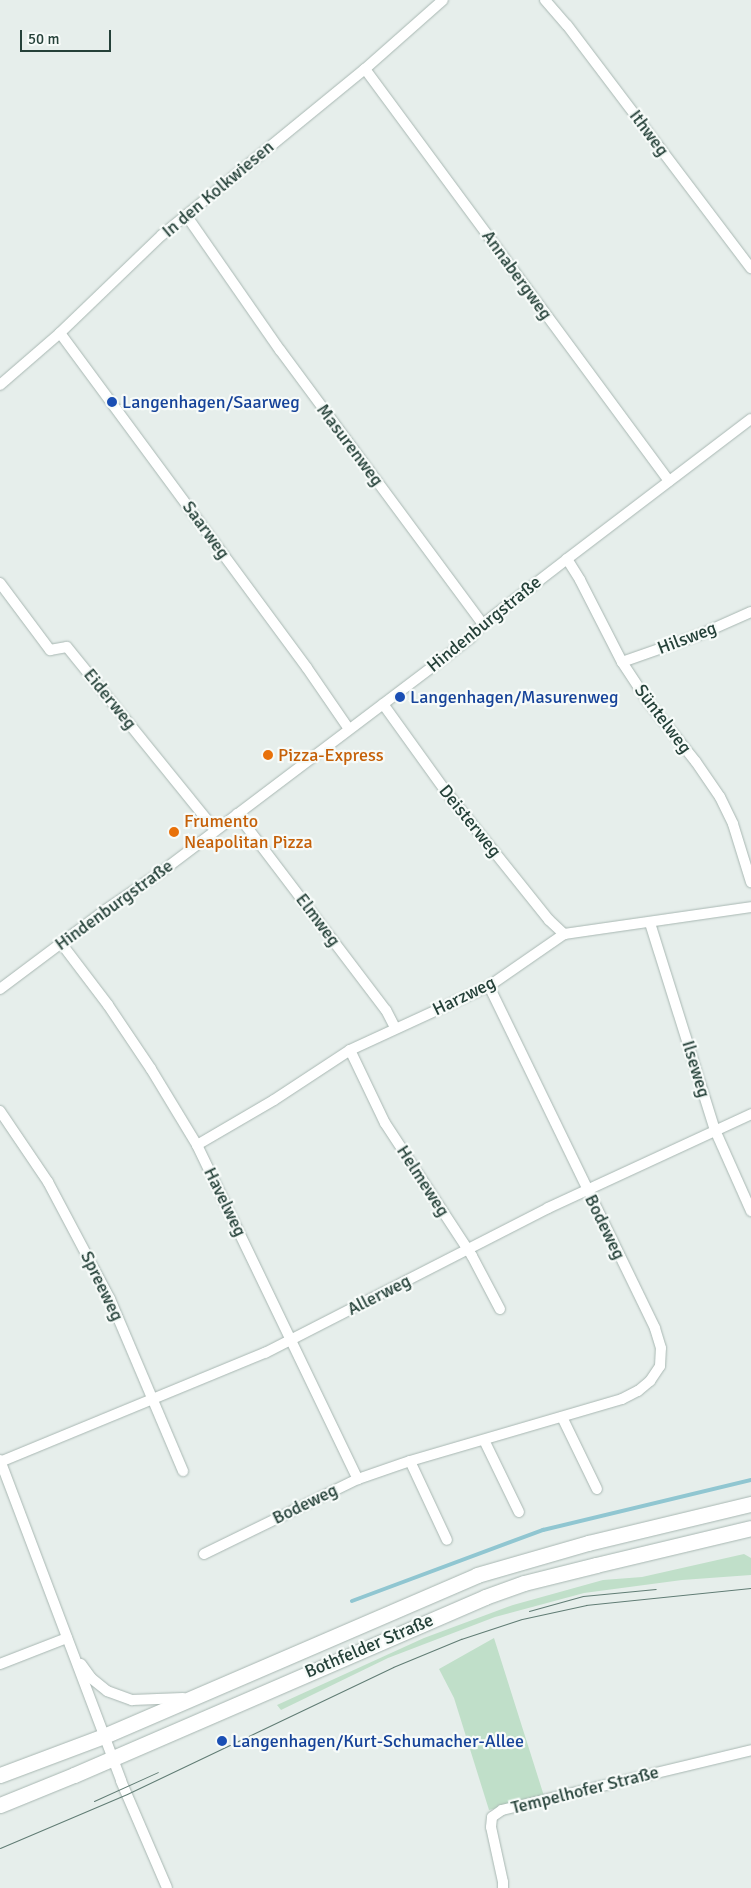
<!DOCTYPE html>
<html>
<head>
<meta charset="utf-8">
<style>
  body { margin:0 }
  #map { position:relative; width:751px; height:1888px; overflow:hidden; background:#e6eeeb; font-family:Signika,sans-serif }
  div>[style] { position:absolute }
  .green>* { inset:0; background:#c0dfc9 }
  .stream>* { height:4px; margin:-2px; padding:0 2px; transform-origin:2px; border-radius:2px; background:#90c6d1 }
  .roads { filter:drop-shadow(0 0 1px #a8b7b2) drop-shadow(0 0 1px #a8b7b2) }
  .minor>* { height:10px; margin:-5px; padding:0 5px; transform-origin:5px; border-radius:5px; background:#fff }
  .secondary>* { height:15px; margin:-7.5px; padding:0 7.5px; transform-origin:7.5px; border-radius:7.5px; background:#fff }
  .tram>* { height:1px; margin:-0.5px; padding:0 0.5px; transform-origin:0.5px; border-radius:0.5px; background:#607c74 }
  .dots>* { width:14px; height:14px; translate:-50% -50%; box-sizing:border-box; border:2px solid #f7fbf9; border-radius:50% }
  span { translate:-50% -50%; white-space:nowrap; text-align:center; line-height:1.15; -webkit-text-stroke:4.5px #f7fbf9; paint-order:stroke }
  .street-label { font-size:18px; color:#254139 }
  .transit-label { font-size:18px; color:#164399 }
  .left { translate:0 -50%; text-align:left }
  .food-label { font-size:18px; color:#c56008 }
  .scale { position:absolute; left:20px; top:30px; width:91px; height:22px; box-sizing:border-box; border:2px solid #254139; border-top:0; padding-left:6px; font-size:15px; line-height:18px; white-space:nowrap; color:#254139; -webkit-text-stroke:4px #f7fbf9; paint-order:stroke }
</style>
</head>
<body>
<div id="map">
  <div class="green">
    <i style="clip-path:polygon(744px 1554px,751px 1558px,751px 1575px,682px 1580px,584px 1593px,495px 1617px,388px 1658px,281px 1710px,277px 1705px,424px 1638px,513px 1605px,603px 1580px,642px 1577px)"></i>
    <i style="clip-path:polygon(494px 1638px,544px 1796px,489px 1810px,454px 1698px,439px 1669px)"></i>
  </div>
  <div class="stream">
    <i style="left:352px;top:1601px;width:204px;rotate:-20.4deg"></i>
    <i style="left:543px;top:1530px;width:214px;rotate:-13.5deg"></i>
  </div>
  <div class="roads">
    <div class="minor">
      <i style="left:545px;top:0;width:33px;rotate:49deg"></i>
      <i style="left:567px;top:25px;width:305px;rotate:52.9deg"></i>
      <i style="left:365px;top:69px;width:512px;rotate:53.58deg"></i>
      <i style="left:186px;top:215px;width:165px;rotate:55.2deg"></i>
      <i style="left:280px;top:350px;width:341px;rotate:53.5deg"></i>
      <i style="left:60px;top:333px;width:416px;rotate:53.6deg"></i>
      <i style="left:307px;top:668px;width:74px;rotate:55.5deg"></i>
      <i style="left:0;top:385px;width:79px;rotate:-40.9deg"></i>
      <i style="left:60px;top:333px;width:141px;rotate:-43.9deg"></i>
      <i style="left:162px;top:235px;width:262px;rotate:-39.3deg"></i>
      <i style="left:365px;top:69px;width:104px;rotate:-41.5deg"></i>
      <i style="left:567px;top:559px;width:25px;rotate:58deg"></i>
      <i style="left:580px;top:580px;width:92px;rotate:62.9deg"></i>
      <i style="left:622px;top:662px;width:49px;rotate:56.6deg"></i>
      <i style="left:649px;top:703px;width:75px;rotate:51.5deg"></i>
      <i style="left:696px;top:762px;width:42px;rotate:55.6deg"></i>
      <i style="left:720px;top:797px;width:30px;rotate:64deg"></i>
      <i style="left:733px;top:824px;width:61px;rotate:72.8deg"></i>
      <i style="left:0;top:583px;width:84px;rotate:53.3deg"></i>
      <i style="left:50px;top:650px;width:17px;rotate:-10deg"></i>
      <i style="left:67px;top:647px;width:235px;rotate:51deg"></i>
      <i style="left:622px;top:662px;width:82px;rotate:-19.3deg"></i>
      <i style="left:699px;top:635px;width:57px;rotate:-23.9deg"></i>
      <i style="left:383px;top:704px;width:105px;rotate:54.3deg"></i>
      <i style="left:444px;top:789px;width:168px;rotate:51.3deg"></i>
      <i style="left:549px;top:920px;width:21px;rotate:43deg"></i>
      <i style="left:237px;top:814px;width:246px;rotate:52.8deg"></i>
      <i style="left:386px;top:1010px;width:20px;rotate:63deg"></i>
      <i style="left:650px;top:923px;width:217px;rotate:72.6deg"></i>
      <i style="left:715px;top:1130px;width:89px;rotate:66deg"></i>
      <i style="left:61px;top:943px;width:78px;rotate:52.8deg"></i>
      <i style="left:108px;top:1005px;width:77px;rotate:56.1deg"></i>
      <i style="left:151px;top:1069px;width:89px;rotate:58.8deg"></i>
      <i style="left:197px;top:1145px;width:371px;rotate:64.3deg"></i>
      <i style="left:0;top:989px;width:130px;rotate:-36.9deg"></i>
      <i style="left:104px;top:911px;width:69px;rotate:-34.4deg"></i>
      <i style="left:161px;top:872px;width:388px;rotate:-37.1deg"></i>
      <i style="left:470px;top:638px;width:19px;rotate:-47deg"></i>
      <i style="left:483px;top:624px;width:106px;rotate:-37.7deg"></i>
      <i style="left:567px;top:559px;width:231px;rotate:-37.3deg"></i>
      <i style="left:350px;top:1050px;width:81px;rotate:64.4deg"></i>
      <i style="left:385px;top:1123px;width:159px;rotate:56.8deg"></i>
      <i style="left:472px;top:1256px;width:60px;rotate:62.2deg"></i>
      <i style="left:0;top:1111px;width:86px;rotate:55.9deg"></i>
      <i style="left:48px;top:1182px;width:132px;rotate:62.1deg"></i>
      <i style="left:110px;top:1299px;width:187px;rotate:67deg"></i>
      <i style="left:197px;top:1145px;width:89px;rotate:-30.3deg"></i>
      <i style="left:274px;top:1100px;width:91px;rotate:-33.3deg"></i>
      <i style="left:350px;top:1050px;width:153px;rotate:-24.7deg"></i>
      <i style="left:489px;top:986px;width:91px;rotate:-34.7deg"></i>
      <i style="left:564px;top:934px;width:189px;rotate:-8.2deg"></i>
      <i style="left:562px;top:1417px;width:80px;rotate:64.1deg"></i>
      <i style="left:484px;top:1440px;width:80px;rotate:64.1deg"></i>
      <i style="left:0;top:1460px;width:343px;rotate:69.3deg"></i>
      <i style="left:121px;top:1781px;width:116px;rotate:66.7deg"></i>
      <i style="left:410px;top:1461px;width:87px;rotate:64.9deg"></i>
      <i style="left:0;top:1462px;width:287px;rotate:-22.4deg"></i>
      <i style="left:265px;top:1353px;width:318px;rotate:-27.1deg"></i>
      <i style="left:548px;top:1208px;width:224px;rotate:-24.8deg"></i>
      <i style="left:204px;top:1554px;width:171px;rotate:-26deg"></i>
      <i style="left:358px;top:1479px;width:55px;rotate:-19.1deg"></i>
      <i style="left:410px;top:1461px;width:221px;rotate:-16.3deg"></i>
      <i style="left:622px;top:1399px;width:18px;rotate:-27deg"></i>
      <i style="left:638px;top:1391px;width:16px;rotate:-40deg"></i>
      <i style="left:650px;top:1381px;width:18px;rotate:-56deg"></i>
      <i style="left:660px;top:1366px;width:18px;rotate:-87deg"></i>
      <i style="left:661px;top:1348px;width:21px;rotate:-107deg"></i>
      <i style="left:655px;top:1328px;width:380px;rotate:-115.9deg"></i>
      <i style="left:0;top:1664px;width:72px;rotate:-21.2deg"></i>
      <i style="left:81px;top:1664px;width:17px;rotate:54deg"></i>
      <i style="left:91px;top:1678px;width:21px;rotate:39deg"></i>
      <i style="left:107px;top:1691px;width:27px;rotate:20deg"></i>
      <i style="left:132px;top:1700px;width:51px;rotate:-2.2deg"></i>
      <i style="left:503px;top:1888px;width:6px;rotate:-90deg"></i>
      <i style="left:503px;top:1882px;width:56px;rotate:-102.3deg"></i>
      <i style="left:491px;top:1827px;width:10px;rotate:-84deg"></i>
      <i style="left:492px;top:1817px;width:12px;rotate:-35deg"></i>
      <i style="left:502px;top:1810px;width:256px;rotate:-13.5deg"></i>
    </div>
    <div class="secondary">
      <i style="left:0;top:1775px;width:111px;rotate:-20.6deg"></i>
      <i style="left:104px;top:1736px;width:406px;rotate:-23.3deg"></i>
      <i style="left:477px;top:1575px;width:116px;rotate:-16.1deg"></i>
      <i style="left:588px;top:1543px;width:168px;rotate:-13.5deg"></i>
      <i style="left:0;top:1805px;width:80px;rotate:-22.1deg"></i>
      <i style="left:74px;top:1775px;width:448px;rotate:-23.4deg"></i>
      <i style="left:485px;top:1597px;width:41px;rotate:-19.7deg"></i>
      <i style="left:524px;top:1583px;width:74px;rotate:-14deg"></i>
      <i style="left:596px;top:1565px;width:159px;rotate:-13.4deg"></i>
    </div>
  </div>
  <div class="tram">
    <i style="left:529px;top:1611px;width:56px;rotate:-15.5deg"></i>
    <i style="left:583px;top:1596px;width:73px;rotate:-5.5deg"></i>
    <i style="left:94px;top:1801px;width:70px;rotate:-24.4deg"></i>
    <i style="left:0;top:1848px;width:138px;rotate:-23deg"></i>
    <i style="left:127px;top:1794px;width:295px;rotate:-25.5deg"></i>
    <i style="left:393px;top:1667px;width:74px;rotate:-22.4deg"></i>
    <i style="left:461px;top:1639px;width:64px;rotate:-18.2deg"></i>
    <i style="left:522px;top:1619px;width:66px;rotate:-12.3deg"></i>
    <i style="left:586px;top:1605px;width:166px;rotate:-5.9deg"></i>
  </div>
  <div class="dots">
    <i style="left:112px;top:402px;background:#1a4fb4"></i>
    <i style="left:400px;top:697px;background:#1a4fb4"></i>
    <i style="left:268px;top:755px;background:#e8710a"></i>
    <i style="left:174px;top:832px;background:#e8710a"></i>
    <i style="left:222px;top:1741px;background:#1a4fb4"></i>
  </div>
  <div class="street-label">
    <span style="left:649px;top:133px;rotate:53deg">Ithweg</span>
    <span style="left:218px;top:189px;rotate:-40deg">In den Kolkwiesen</span>
    <span style="left:517px;top:275px;rotate:54deg">Annabergweg</span>
    <span style="left:350px;top:445px;rotate:53deg">Masurenweg</span>
    <span style="left:206px;top:530px;rotate:54deg">Saarweg</span>
    <span style="left:484px;top:624px;rotate:-39deg">Hindenburgstraße</span>
    <span style="left:687px;top:638px;rotate:-21deg">Hilsweg</span>
    <span style="left:110px;top:699px;rotate:51deg">Eiderweg</span>
    <span style="left:663px;top:719px;rotate:53deg">Süntelweg</span>
    <span style="left:470px;top:821px;rotate:51deg">Deisterweg</span>
    <span style="left:114px;top:905px;rotate:-36deg">Hindenburgstraße</span>
    <span style="left:318px;top:920px;rotate:53deg">Elmweg</span>
    <span style="left:464px;top:996px;rotate:-26deg">Harzweg</span>
    <span style="left:696px;top:1069px;rotate:73deg">Ilseweg</span>
    <span style="left:423px;top:1181px;rotate:57deg">Helmeweg</span>
    <span style="left:225px;top:1202px;rotate:64deg">Havelweg</span>
    <span style="left:605px;top:1227px;rotate:64deg">Bodeweg</span>
    <span style="left:102px;top:1286px;rotate:64deg">Spreeweg</span>
    <span style="left:379px;top:1295px;rotate:-27deg">Allerweg</span>
    <span style="left:305px;top:1504px;rotate:-26deg">Bodeweg</span>
    <span style="left:369px;top:1646px;rotate:-23deg">Bothfelder Straße</span>
    <span style="left:585px;top:1790px;rotate:-14deg">Tempelhofer Straße</span>
  </div>
  <div class="transit-label">
    <span class="left" style="left:122px;top:402px">Langenhagen/Saarweg</span>
    <span class="left" style="left:410px;top:697px">Langenhagen/Masurenweg</span>
    <span class="left" style="left:232px;top:1741px">Langenhagen/Kurt-Schumacher-Allee</span>
  </div>
  <div class="food-label">
    <span class="left" style="left:278px;top:755px">Pizza-Express</span>
    <span class="left" style="left:184px;top:832px">Frumento<br>Neapolitan Pizza</span>
  </div>
  <div class="scale">50 m</div>
</div>
</body>
</html>
